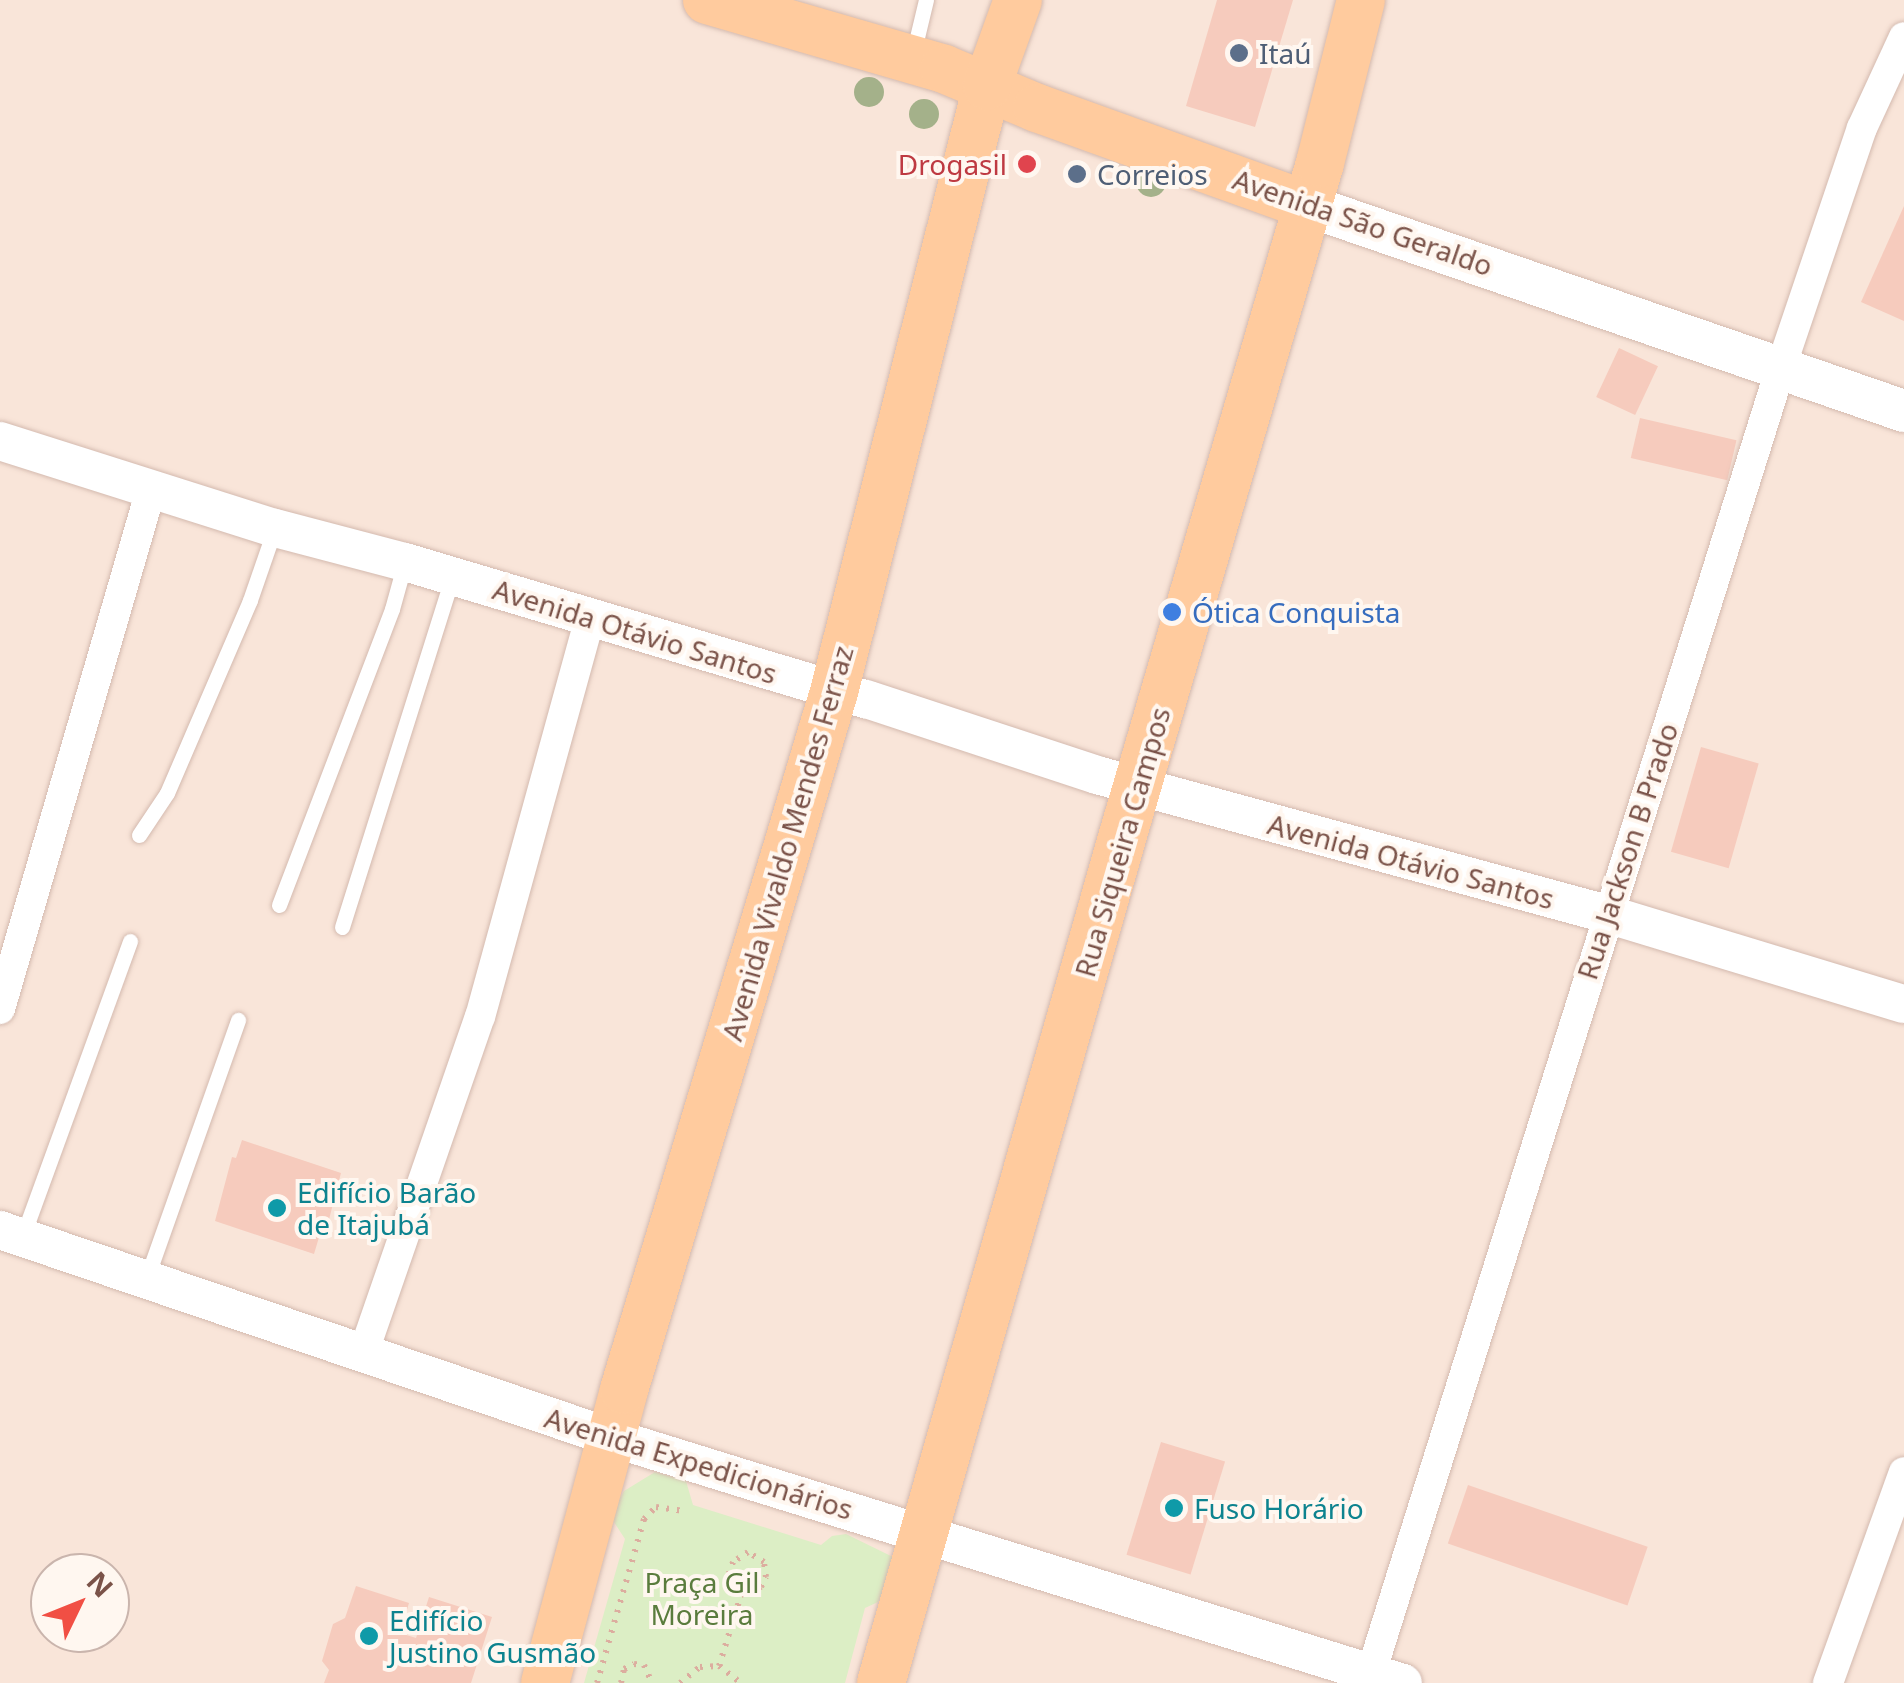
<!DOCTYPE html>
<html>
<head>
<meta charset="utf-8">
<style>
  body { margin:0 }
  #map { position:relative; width:1904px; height:1683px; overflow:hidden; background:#fef2e8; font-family:"Noto Sans",sans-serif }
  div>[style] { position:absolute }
  .residential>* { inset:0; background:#f9e5d9 }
  .green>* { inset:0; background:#dceec5 }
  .building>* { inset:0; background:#f6cbbd; transform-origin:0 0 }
  .path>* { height:6px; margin-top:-3px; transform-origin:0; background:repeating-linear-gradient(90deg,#dcad9f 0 2.5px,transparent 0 10.5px) }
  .roads { filter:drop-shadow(0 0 2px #d4baaf) drop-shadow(0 0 2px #d4baaf) }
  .service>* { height:15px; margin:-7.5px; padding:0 7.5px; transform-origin:7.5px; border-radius:7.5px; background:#fff }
  .minor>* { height:30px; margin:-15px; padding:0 15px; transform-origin:15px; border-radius:15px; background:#fff }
  .tertiary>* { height:38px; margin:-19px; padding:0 19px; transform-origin:19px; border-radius:19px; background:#fff }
  .secondary>* { height:42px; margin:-21px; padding:0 21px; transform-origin:21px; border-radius:21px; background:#fff }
  .primary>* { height:48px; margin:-24px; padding:0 24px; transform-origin:24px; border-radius:24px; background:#ffcb9e }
  .trees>* { width:30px; height:30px; margin:-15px; border-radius:50%; background:#a4b18a }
  .dots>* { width:28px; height:28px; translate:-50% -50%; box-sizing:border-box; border:5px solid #fff7f0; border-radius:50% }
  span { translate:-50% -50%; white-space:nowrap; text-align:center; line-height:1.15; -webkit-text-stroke:8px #fff7f0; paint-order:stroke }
  .service-label { font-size:28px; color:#4e5e75 }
  .left { translate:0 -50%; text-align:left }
  .health-label { font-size:28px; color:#be3a42 }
  .right { translate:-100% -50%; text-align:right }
  .street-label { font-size:28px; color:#7b5349 }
  .shop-label { font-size:28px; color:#366cbe }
  .culture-label { font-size:28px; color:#0d838f }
  .park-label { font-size:28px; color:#5a7c3d }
  .north { position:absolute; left:30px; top:1553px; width:100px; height:100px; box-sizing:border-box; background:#fff7f0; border:2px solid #cab5ad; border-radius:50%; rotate:47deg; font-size:28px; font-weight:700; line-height:40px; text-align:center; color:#7b5349 }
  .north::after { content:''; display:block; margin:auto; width:35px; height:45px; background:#f14f44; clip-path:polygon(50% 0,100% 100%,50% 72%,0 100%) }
</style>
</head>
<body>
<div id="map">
  <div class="residential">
    <i style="clip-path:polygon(evenodd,0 0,1904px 0,1904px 1683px,0 1683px,0 0,50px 1573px,110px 1573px,110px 1633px,50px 1633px,50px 1573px)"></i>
  </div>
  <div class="green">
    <i style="clip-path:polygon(655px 1472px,686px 1481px,693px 1505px,821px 1545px,832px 1536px,846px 1534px,893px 1557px,895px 1574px,878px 1602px,865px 1608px,845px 1683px,584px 1683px,625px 1539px,610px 1516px,624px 1491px)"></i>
  </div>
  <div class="building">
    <i style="clip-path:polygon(1217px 0,1293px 0,1255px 127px,1186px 106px)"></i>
    <i style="clip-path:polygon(1904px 206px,1904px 321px,1861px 302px)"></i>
    <i style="left:1619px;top:348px;width:43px;height:54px;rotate:25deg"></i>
    <i style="left:1640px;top:418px;width:99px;height:41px;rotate:13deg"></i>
    <i style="left:1701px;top:747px;width:60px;height:109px;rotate:16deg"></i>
    <i style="clip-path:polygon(242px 1140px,341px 1173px,325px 1235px,320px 1234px,314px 1254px,215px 1221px,232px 1157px,236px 1158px)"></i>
    <i style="left:1161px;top:1442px;width:67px;height:118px;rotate:17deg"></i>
    <i style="left:1468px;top:1485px;width:190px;height:62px;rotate:19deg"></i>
    <i style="clip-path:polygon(356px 1586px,409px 1603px,400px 1633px,416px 1638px,429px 1597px,492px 1617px,471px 1683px,324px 1683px,329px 1670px,322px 1661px,333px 1624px,345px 1618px)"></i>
  </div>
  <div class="path">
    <i style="left:719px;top:1666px;width:74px;rotate:-72.8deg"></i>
    <i style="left:741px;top:1595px;width:22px;rotate:-22deg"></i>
    <i style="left:761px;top:1587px;width:11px;rotate:-63deg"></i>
    <i style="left:766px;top:1577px;width:15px;rotate:-98deg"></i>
    <i style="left:764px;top:1562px;width:19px;rotate:-148deg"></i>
    <i style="left:748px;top:1552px;width:18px;rotate:146deg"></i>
    <i style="left:733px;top:1562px;width:12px;rotate:110deg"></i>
    <i style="left:729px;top:1573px;width:12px;rotate:81deg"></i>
    <i style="left:731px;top:1585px;width:14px;rotate:45deg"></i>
    <i style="left:597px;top:1683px;width:171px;rotate:-74deg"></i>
    <i style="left:644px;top:1519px;width:17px;rotate:-45deg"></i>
    <i style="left:656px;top:1507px;width:30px;rotate:8deg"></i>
    <i style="left:621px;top:1683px;width:14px;rotate:-78deg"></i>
    <i style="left:624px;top:1669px;width:11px;rotate:-27deg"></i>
    <i style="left:634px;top:1664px;width:10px;rotate:6deg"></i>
    <i style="left:644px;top:1665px;width:20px;rotate:66deg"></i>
    <i style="left:680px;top:1683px;width:26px;rotate:-39deg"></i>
    <i style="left:700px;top:1667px;width:19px;rotate:-3deg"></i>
    <i style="left:719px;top:1666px;width:28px;rotate:38deg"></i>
  </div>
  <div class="roads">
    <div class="service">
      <i style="left:913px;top:54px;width:56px;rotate:-76.5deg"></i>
      <i style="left:139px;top:835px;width:50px;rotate:-56.3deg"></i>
      <i style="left:167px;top:793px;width:210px;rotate:-66.7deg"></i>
      <i style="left:250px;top:600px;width:76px;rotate:-70.9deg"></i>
      <i style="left:279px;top:905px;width:317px;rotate:-69.1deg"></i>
      <i style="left:392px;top:609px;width:49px;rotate:-74.5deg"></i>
      <i style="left:342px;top:927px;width:368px;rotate:-72.5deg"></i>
      <i style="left:22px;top:1238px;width:316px;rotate:-70deg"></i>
      <i style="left:146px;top:1280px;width:276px;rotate:-70.5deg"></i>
    </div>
    <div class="minor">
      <i style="left:0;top:1009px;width:545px;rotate:-73.79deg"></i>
      <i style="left:363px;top:1354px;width:357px;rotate:-70.9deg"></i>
      <i style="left:480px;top:1017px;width:414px;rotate:-74.6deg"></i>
      <i style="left:1371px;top:1673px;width:1369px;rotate:-72.57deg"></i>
      <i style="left:1781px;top:367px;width:252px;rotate:-71.3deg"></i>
      <i style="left:1862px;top:128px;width:100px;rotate:-65.2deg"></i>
      <i style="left:1828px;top:1683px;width:224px;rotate:-70.2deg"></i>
    </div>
    <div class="tertiary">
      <i style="left:0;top:441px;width:288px;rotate:17.6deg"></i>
      <i style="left:275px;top:528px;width:134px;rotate:14.7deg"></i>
      <i style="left:405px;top:562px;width:481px;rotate:16.6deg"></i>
      <i style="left:866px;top:699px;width:243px;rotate:18.2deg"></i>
      <i style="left:1097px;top:775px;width:529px;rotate:15.25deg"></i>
      <i style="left:1607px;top:914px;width:310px;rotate:16.9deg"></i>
      <i style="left:0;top:1230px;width:647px;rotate:18.74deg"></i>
      <i style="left:613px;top:1438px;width:827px;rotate:17.23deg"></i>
    </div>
    <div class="secondary">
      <i style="left:1306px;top:205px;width:632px;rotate:19.01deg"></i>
    </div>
    <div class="primary">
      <i style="left:707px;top:0;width:247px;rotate:16.2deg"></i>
      <i style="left:944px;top:69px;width:101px;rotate:22.8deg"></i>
      <i style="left:1037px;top:108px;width:286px;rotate:19.8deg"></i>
      <i style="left:545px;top:1683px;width:303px;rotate:-74.9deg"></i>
      <i style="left:624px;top:1390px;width:729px;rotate:-73.26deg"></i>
      <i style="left:834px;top:692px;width:625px;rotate:-75.83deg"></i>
      <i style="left:987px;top:86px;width:91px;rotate:-70.2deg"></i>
      <i style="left:881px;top:1683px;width:879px;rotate:-74.08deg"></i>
      <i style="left:1122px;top:838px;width:703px;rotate:-73.65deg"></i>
      <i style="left:1320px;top:163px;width:168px;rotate:-75.9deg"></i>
    </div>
  </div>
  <div class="trees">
    <i style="left:869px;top:92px"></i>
    <i style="left:924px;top:114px"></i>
    <i style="left:1151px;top:182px"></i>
  </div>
  <div class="dots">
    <i style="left:1239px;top:53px;background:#5c6f8a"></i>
    <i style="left:1027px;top:164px;background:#e0444e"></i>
    <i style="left:1077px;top:174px;background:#5c6f8a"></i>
    <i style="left:1172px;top:612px;background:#3f7fe0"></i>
    <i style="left:277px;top:1208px;background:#0f9aa8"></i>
    <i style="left:1174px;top:1508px;background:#0f9aa8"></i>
    <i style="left:369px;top:1636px;background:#0f9aa8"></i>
  </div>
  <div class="service-label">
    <span class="left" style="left:1259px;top:53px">Itaú</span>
    <span class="left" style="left:1097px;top:174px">Correios</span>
  </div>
  <div class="health-label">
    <span class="right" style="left:1007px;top:164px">Drogasil</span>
  </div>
  <div class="street-label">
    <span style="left:1363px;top:222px;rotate:19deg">Avenida São Geraldo</span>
    <span style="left:635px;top:631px;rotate:17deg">Avenida Otávio Santos</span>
    <span style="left:1122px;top:842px;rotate:-74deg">Rua Siqueira Campos</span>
    <span style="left:787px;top:843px;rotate:-74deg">Avenida Vivaldo Mendes Ferraz</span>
    <span style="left:1627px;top:851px;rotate:-72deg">Rua Jackson B Prado</span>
    <span style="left:1411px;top:861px;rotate:15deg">Avenida Otávio Santos</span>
    <span style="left:699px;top:1463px;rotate:17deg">Avenida Expedicionários</span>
  </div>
  <div class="shop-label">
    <span class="left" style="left:1192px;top:612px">Ótica Conquista</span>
  </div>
  <div class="culture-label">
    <span class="left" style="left:297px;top:1208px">Edifício Barão<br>de Itajubá</span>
    <span class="left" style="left:1194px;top:1508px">Fuso Horário</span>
    <span class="left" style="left:389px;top:1636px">Edifício<br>Justino Gusmão</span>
  </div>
  <div class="park-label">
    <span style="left:702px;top:1598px">Praça Gil<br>Moreira</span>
  </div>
  <div class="north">N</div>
</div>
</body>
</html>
